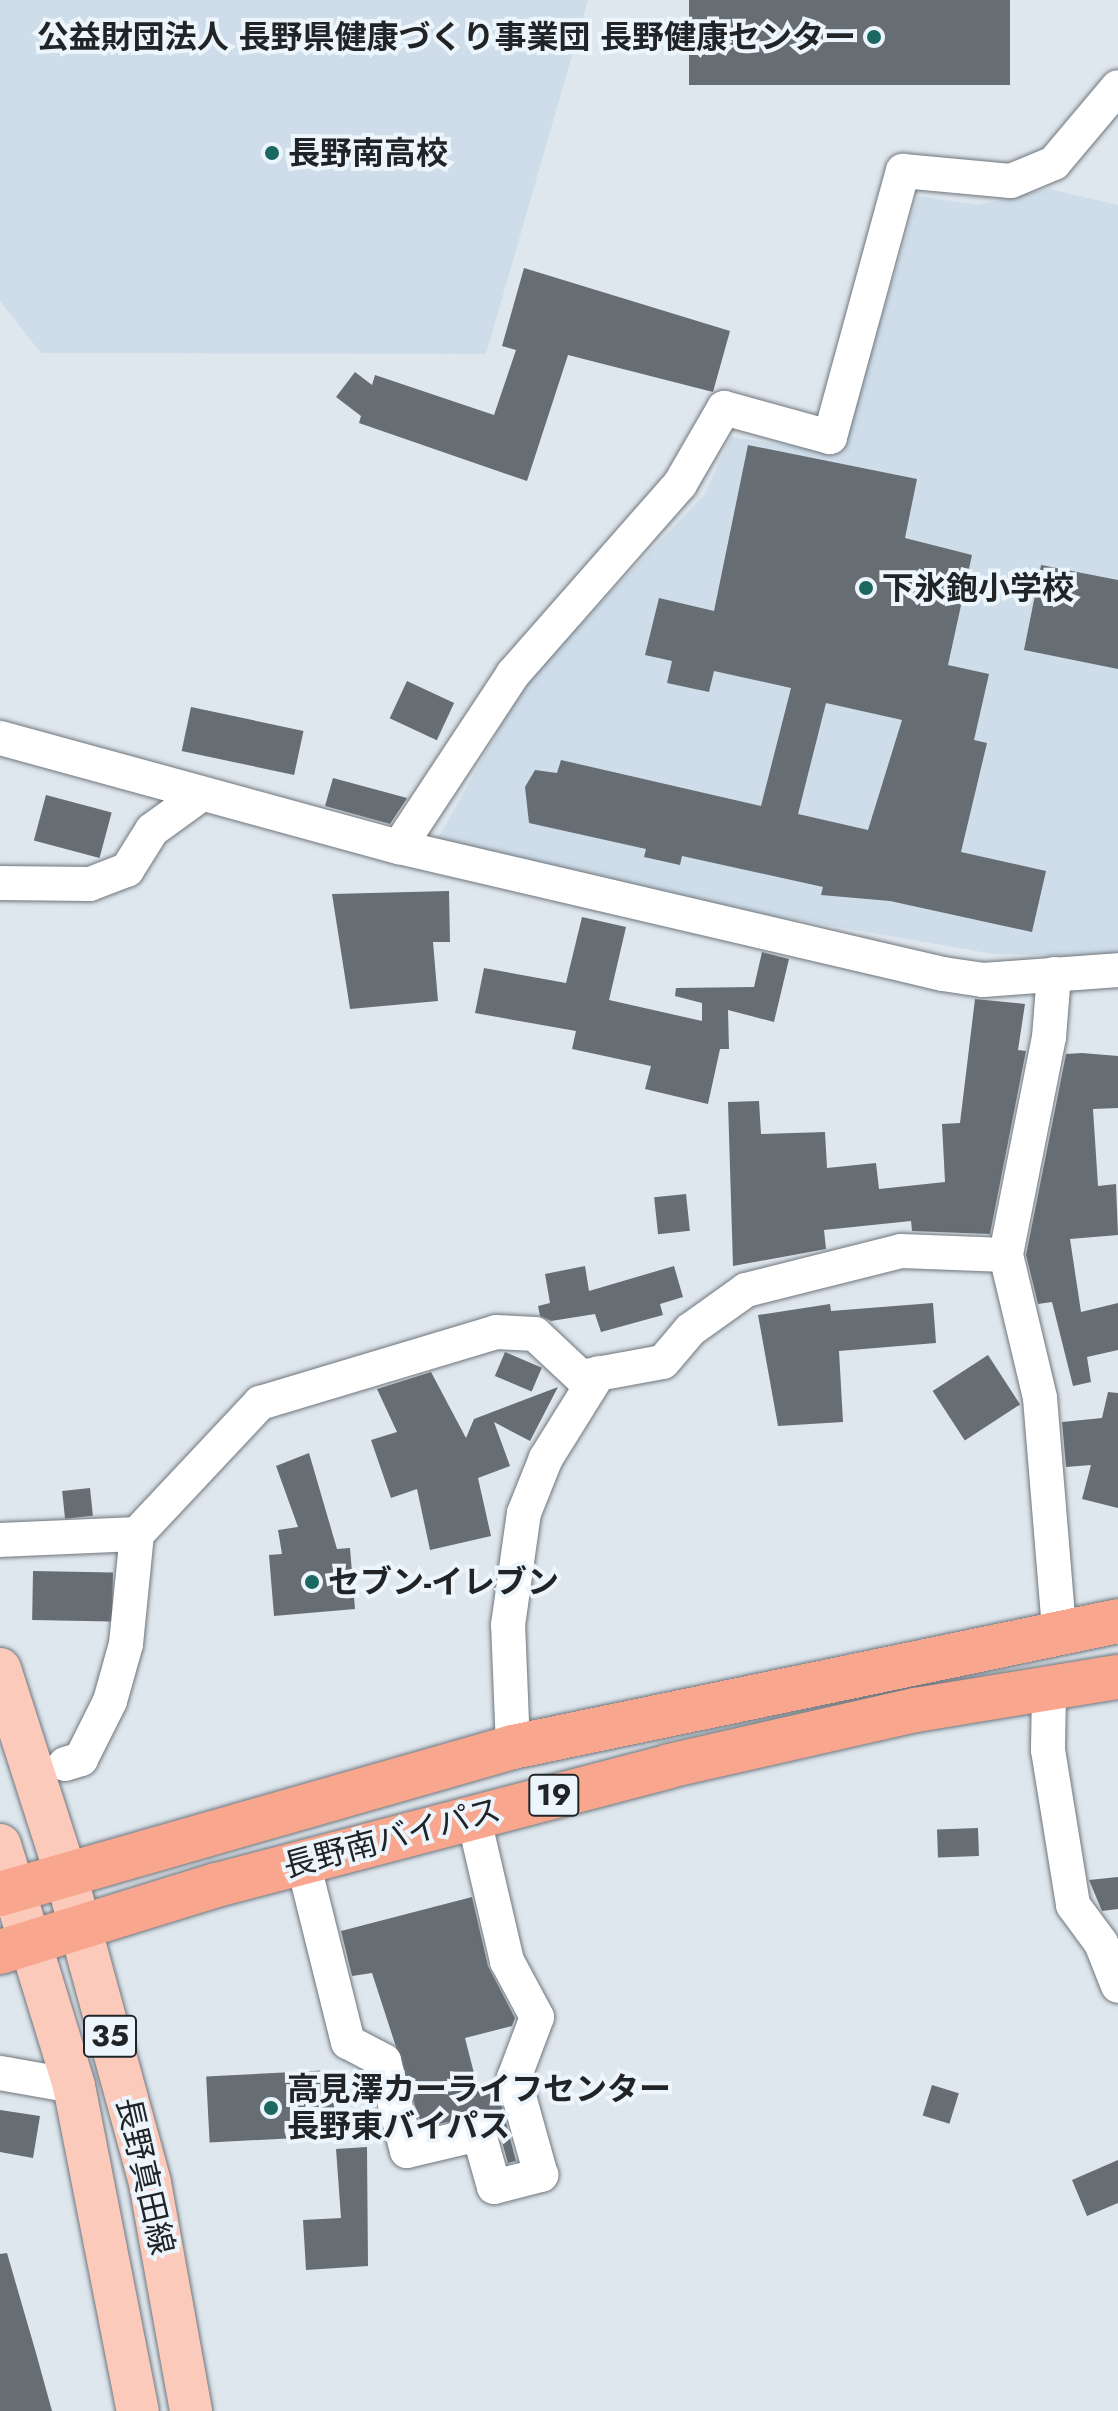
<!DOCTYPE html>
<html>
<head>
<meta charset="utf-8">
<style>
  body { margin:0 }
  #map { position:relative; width:1118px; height:2411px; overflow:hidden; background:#dfe7ee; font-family:Jost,"Noto Sans JP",sans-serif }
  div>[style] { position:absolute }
  .built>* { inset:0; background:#cedde9 }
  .building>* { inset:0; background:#666d73; transform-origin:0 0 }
  .roads { filter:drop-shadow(0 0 2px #6f767d) drop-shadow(0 0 2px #6f767d) }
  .minor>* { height:34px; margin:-17px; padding:0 17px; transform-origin:17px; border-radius:17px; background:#fff }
  .major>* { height:42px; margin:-21px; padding:0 21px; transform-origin:21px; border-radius:21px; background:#fbcabb }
  .highway>* { height:44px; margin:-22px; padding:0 22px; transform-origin:22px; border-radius:22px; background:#f8a78e }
  .dots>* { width:22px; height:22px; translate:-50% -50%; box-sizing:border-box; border:4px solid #ecf5fc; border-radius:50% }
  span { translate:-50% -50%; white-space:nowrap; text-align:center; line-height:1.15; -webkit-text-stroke:8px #ecf5fc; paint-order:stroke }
  .shield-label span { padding:2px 6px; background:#ecf5fc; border:2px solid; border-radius:6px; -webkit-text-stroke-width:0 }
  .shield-label { font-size:30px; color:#212426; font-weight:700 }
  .poi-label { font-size:32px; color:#212426; font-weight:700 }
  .right { translate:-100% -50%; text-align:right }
  .left { translate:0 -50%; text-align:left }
  .street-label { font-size:32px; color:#212426 }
</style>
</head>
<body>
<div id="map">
  <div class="built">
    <i style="clip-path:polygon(0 0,588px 0,486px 354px,41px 353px,0 301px)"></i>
    <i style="clip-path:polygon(1049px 189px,1118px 205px,1118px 957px,993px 954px,757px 913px,437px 840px,526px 681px,704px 495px,731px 437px,841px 453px,918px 196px,979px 205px)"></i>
  </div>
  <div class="building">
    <i style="left:689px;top:0;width:321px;height:85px"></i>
    <i style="clip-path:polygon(524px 268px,730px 331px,713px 392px,568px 355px,527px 481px,359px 423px,361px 416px,336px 397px,355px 372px,372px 385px,375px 375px,494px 415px,516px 350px,502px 346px)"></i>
    <i style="clip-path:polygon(evenodd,748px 445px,917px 479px,905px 538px,972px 555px,948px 665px,989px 674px,974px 740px,987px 743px,961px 852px,1046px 871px,1032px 932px,890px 901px,821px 895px,823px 887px,682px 856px,680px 865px,644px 857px,646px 849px,529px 823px,525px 787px,535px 770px,557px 773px,561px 760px,761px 806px,791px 688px,714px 671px,709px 692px,667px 683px,672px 661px,645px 655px,659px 598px,714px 611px,748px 445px,826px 703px,902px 720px,868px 830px,798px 814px,826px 703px)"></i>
    <i style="clip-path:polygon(1041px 565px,1118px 580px,1118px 669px,1024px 650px)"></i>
    <i style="left:407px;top:681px;width:52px;height:41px;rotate:25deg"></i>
    <i style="left:191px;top:707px;width:115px;height:45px;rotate:12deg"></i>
    <i style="clip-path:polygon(333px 778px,407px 798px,406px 800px,390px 824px,325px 806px)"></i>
    <i style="left:46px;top:795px;width:68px;height:47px;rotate:15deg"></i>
    <i style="clip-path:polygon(449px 891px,450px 942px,433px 942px,438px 1001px,350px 1009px,332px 894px)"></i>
    <i style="clip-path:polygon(582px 917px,626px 927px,609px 1000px,702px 1021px,702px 1003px,675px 996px,676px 988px,754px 987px,762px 952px,789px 959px,774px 1022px,728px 1010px,729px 1049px,720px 1049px,708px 1104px,645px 1089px,651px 1066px,572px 1049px,576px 1031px,475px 1013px,484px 968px,566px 983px)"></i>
    <i style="clip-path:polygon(975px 999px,1025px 1004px,1018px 1050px,1026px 1051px,990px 1234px,912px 1231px,911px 1221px,824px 1230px,826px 1249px,733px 1266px,728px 1102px,759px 1101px,761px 1134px,825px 1132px,827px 1168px,876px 1163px,879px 1189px,945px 1182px,942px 1124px,960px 1123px)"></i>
    <i style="clip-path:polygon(1082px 1053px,1118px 1056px,1118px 1108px,1093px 1109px,1098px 1186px,1116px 1184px,1118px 1235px,1070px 1239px,1081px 1312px,1118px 1303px,1118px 1350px,1087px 1357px,1091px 1382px,1073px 1386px,1052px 1302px,1038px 1304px,1026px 1255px,1066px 1054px)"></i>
    <i style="left:686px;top:1194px;width:37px;height:32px;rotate:84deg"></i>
    <i style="clip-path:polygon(585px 1266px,589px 1291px,674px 1266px,683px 1297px,660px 1304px,663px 1315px,601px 1332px,595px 1314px,551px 1321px,540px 1316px,538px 1306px,550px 1303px,545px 1274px)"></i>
    <i style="clip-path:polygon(933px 1303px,936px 1343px,839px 1351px,843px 1422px,778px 1426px,758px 1315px,830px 1304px,831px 1311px)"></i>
    <i style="left:505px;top:1352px;width:40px;height:26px;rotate:23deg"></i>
    <i style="left:988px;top:1355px;width:59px;height:66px;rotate:57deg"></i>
    <i style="clip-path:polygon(431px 1372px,466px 1438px,474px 1419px,558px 1387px,530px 1441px,494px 1422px,510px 1466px,478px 1478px,491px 1536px,430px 1550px,417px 1489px,391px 1498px,371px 1440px,397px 1432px,377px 1389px)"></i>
    <i style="clip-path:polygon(1108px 1392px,1118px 1393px,1118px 1508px,1082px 1499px,1091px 1465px,1066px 1467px,1062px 1422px,1102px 1418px)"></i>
    <i style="clip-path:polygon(309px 1453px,337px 1549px,350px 1548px,355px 1609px,274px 1616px,269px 1555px,282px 1554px,278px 1530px,298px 1527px,276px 1466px)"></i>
    <i style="left:90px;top:1488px;width:28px;height:28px;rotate:84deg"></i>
    <i style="left:33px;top:1571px;width:80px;height:49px;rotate:1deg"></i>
    <i style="left:978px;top:1828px;width:28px;height:41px;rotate:88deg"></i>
    <i style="clip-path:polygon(1118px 1877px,1118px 1909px,1102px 1911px,1089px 1880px)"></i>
    <i style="clip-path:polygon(472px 1897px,488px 1966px,515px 2018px,512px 2026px,465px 2038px,477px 2085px,495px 2080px,516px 2161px,508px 2163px,498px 2128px,485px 2115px,422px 2127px,372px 1973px,352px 1976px,341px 1931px)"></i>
    <i style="left:332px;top:2070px;width:66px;height:126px;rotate:87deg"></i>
    <i style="left:932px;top:2085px;width:28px;height:32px;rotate:17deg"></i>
    <i style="clip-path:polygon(0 2110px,40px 2116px,33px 2158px,0 2152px)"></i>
    <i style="clip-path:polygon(367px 2147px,368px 2266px,306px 2270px,303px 2220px,341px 2218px,336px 2149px)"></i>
    <i style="clip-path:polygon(1118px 2160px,1118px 2203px,1087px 2216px,1072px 2180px)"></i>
    <i style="clip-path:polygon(7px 2253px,36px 2353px,52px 2411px,0 2411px,0 2254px)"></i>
  </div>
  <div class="roads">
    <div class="minor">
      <i style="left:0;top:738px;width:414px;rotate:15.3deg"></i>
      <i style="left:399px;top:847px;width:559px;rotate:13.14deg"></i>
      <i style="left:943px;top:974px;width:40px;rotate:8.5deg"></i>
      <i style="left:983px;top:980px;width:135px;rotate:-4.2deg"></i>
      <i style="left:399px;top:847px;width:207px;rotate:-56.6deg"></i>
      <i style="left:513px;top:674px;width:253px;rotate:-48.7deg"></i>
      <i style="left:680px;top:484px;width:88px;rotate:-59.9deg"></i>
      <i style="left:724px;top:408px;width:110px;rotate:15.3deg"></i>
      <i style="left:830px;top:437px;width:276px;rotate:-74.7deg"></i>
      <i style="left:903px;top:171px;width:108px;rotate:5.3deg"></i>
      <i style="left:1011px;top:181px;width:47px;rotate:-22.7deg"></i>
      <i style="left:1054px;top:163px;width:99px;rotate:-49.9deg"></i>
      <i style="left:0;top:883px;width:90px;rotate:0.6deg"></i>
      <i style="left:90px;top:884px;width:40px;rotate:-21deg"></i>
      <i style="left:127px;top:870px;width:47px;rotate:-58deg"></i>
      <i style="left:152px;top:830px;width:58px;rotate:-35.9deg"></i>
      <i style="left:1054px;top:974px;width:63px;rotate:94.5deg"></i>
      <i style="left:1049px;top:1037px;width:222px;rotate:101.2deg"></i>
      <i style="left:1006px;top:1255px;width:147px;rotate:76.6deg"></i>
      <i style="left:1040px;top:1398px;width:234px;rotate:85.3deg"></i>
      <i style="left:0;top:1540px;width:137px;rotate:-2.5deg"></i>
      <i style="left:1049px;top:1690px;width:60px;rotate:91deg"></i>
      <i style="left:1048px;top:1750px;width:157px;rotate:80.8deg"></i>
      <i style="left:1073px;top:1905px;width:47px;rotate:53.6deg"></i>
      <i style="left:1101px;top:1943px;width:46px;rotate:68.4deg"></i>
      <i style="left:513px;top:1747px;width:122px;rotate:-92.3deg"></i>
      <i style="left:508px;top:1625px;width:113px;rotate:-81.9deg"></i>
      <i style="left:524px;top:1513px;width:59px;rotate:-68.2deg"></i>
      <i style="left:546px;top:1458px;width:100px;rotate:-58.1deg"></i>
      <i style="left:65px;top:1764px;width:17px;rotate:-17deg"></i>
      <i style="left:81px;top:1759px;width:65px;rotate:-63.4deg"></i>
      <i style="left:110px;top:1701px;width:59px;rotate:-74.3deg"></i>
      <i style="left:126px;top:1644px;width:111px;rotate:-84.3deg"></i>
      <i style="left:137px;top:1534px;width:180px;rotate:-46.8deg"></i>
      <i style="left:260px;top:1403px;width:246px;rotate:-16.7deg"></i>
      <i style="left:496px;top:1332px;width:39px;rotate:3deg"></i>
      <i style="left:535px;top:1334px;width:63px;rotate:43.1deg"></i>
      <i style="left:581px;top:1377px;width:83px;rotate:-10.4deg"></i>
      <i style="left:663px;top:1362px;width:42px;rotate:-49.8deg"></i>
      <i style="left:690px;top:1330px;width:69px;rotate:-35.5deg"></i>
      <i style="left:746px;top:1290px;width:160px;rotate:-14.1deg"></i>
      <i style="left:901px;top:1251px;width:105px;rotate:2.2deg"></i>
      <i style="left:303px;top:1862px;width:186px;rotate:76deg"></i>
      <i style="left:348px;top:2042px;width:41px;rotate:27.8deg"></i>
      <i style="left:384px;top:2061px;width:93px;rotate:75.7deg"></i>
      <i style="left:407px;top:2151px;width:74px;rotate:-13.3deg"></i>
      <i style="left:479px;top:2134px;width:55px;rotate:74.2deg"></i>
      <i style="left:494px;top:2187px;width:49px;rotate:-14.3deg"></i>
      <i style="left:541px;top:2175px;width:101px;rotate:-105.6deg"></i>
      <i style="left:514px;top:2078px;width:65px;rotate:-69.3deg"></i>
      <i style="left:537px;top:2017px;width:64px;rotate:-118.2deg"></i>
      <i style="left:507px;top:1961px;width:150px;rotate:-103.1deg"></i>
      <i style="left:0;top:2073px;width:75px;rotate:10deg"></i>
    </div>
    <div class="major">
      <i style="left:0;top:1669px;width:213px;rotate:72.2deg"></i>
      <i style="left:65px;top:1872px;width:322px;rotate:74.7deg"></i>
      <i style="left:150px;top:2183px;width:232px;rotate:79.8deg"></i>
      <i style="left:0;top:1845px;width:252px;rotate:72.9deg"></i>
      <i style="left:74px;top:2086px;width:331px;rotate:78.9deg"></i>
    </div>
    <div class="highway">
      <i style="left:0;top:1894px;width:534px;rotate:-15.99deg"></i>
      <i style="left:513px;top:1747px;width:618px;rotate:-11.76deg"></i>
      <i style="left:0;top:1952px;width:227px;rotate:-17.2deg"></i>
      <i style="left:217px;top:1885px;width:467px;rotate:-14.7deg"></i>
      <i style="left:669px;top:1766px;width:253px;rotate:-12.8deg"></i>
      <i style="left:916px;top:1710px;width:205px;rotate:-9.3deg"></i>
    </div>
  </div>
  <div class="dots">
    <i style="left:874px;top:37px;background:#1b6761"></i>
    <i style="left:272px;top:153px;background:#1b6761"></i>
    <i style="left:866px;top:588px;background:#1b6761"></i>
    <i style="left:312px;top:1582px;background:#1b6761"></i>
    <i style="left:271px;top:2108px;background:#1b6761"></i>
  </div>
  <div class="shield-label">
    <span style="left:554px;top:1795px">19</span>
    <span style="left:110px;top:2036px">35</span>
  </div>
  <div class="poi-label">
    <span class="right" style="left:856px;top:37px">公益財団法人 長野県健康づくり事業団 長野健康センター</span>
    <span class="left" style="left:288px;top:153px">長野南高校</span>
    <span class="left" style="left:882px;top:588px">下氷鉋小学校</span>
    <span class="left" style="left:328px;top:1582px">セブン-イレブン</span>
    <span class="left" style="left:287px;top:2108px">高見澤カーライフセンター<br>長野東バイパス</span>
  </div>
  <div class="street-label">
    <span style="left:392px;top:1838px;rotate:-15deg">長野南バイパス</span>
    <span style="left:145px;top:2176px;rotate:77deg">長野真田線</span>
  </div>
</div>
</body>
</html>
